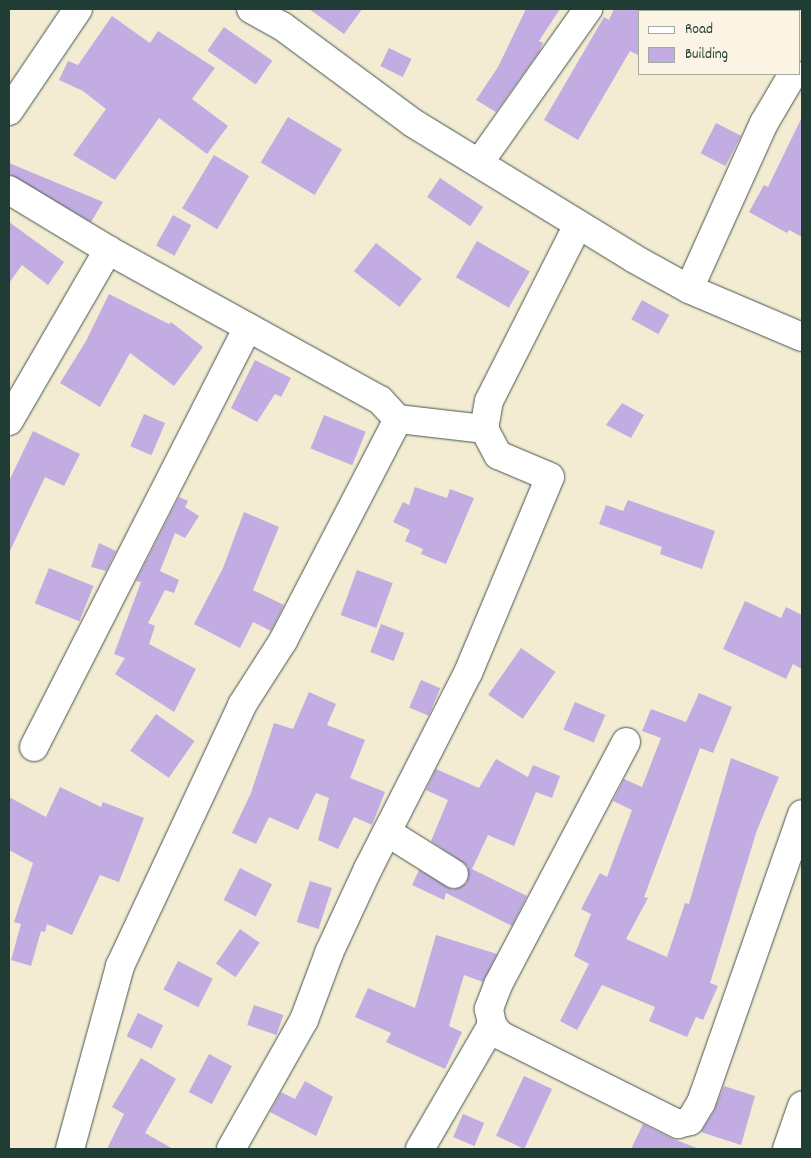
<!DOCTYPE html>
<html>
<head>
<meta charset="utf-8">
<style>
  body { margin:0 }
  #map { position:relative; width:811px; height:1158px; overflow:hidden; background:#f3ebd2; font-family:Dekko,sans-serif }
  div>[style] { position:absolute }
  .building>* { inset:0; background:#c3ace2; transform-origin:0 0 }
  .roads { filter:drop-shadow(0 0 1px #3f574c) drop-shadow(0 0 1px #3f574c) }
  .minor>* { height:28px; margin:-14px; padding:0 14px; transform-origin:14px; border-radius:14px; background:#fff }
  span { translate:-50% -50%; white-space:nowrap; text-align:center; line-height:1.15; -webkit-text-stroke:4px #fcf5e5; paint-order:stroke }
  .frame { position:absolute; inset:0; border:10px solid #1f3d34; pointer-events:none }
  .legend { position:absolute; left:638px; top:10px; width:162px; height:65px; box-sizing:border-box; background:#fcf5e5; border:1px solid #a4ab9e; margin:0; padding:6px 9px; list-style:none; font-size:15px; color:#1f3d34 }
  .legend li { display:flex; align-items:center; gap:10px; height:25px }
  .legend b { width:25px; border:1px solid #a4ab9e }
</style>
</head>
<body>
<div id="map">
  <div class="building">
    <i style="clip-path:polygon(309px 9px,362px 9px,344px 34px)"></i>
    <i style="clip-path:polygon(526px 9px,560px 9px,539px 41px,543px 43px,539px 52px,496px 112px,476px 100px,498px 67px)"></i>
    <i style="clip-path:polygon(614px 9px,655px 9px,640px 11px,640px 56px,630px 51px,578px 140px,544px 120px,604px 17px,609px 20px)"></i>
    <i style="clip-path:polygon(112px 16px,150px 43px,158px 31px,215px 68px,192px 99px,228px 126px,207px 154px,159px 118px,115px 180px,73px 155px,106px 109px,83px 91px,59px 80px,68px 61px,78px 65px)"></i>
    <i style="left:224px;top:27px;width:59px;height:29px;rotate:35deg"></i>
    <i style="left:389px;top:48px;width:25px;height:20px;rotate:26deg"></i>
    <i style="left:288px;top:117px;width:63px;height:53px;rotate:31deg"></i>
    <i style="clip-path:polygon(802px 117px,802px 237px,789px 230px,787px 233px,749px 212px,764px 185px,768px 187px)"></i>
    <i style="left:716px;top:123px;width:28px;height:34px;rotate:27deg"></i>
    <i style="left:214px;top:155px;width:41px;height:62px;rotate:31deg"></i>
    <i style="clip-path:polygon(9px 163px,103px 202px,91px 222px,9px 174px)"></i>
    <i style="left:440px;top:178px;width:52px;height:23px;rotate:34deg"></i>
    <i style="left:173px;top:215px;width:21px;height:35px;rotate:29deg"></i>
    <i style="clip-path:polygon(9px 222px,64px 262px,48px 285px,22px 265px,9px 283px)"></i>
    <i style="left:477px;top:241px;width:61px;height:42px;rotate:30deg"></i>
    <i style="left:376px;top:243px;width:58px;height:36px;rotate:38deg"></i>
    <i style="clip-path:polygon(109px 294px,169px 324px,171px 322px,203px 347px,174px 386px,130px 353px,100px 407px,60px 383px,86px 341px)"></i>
    <i style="left:642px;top:300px;width:31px;height:22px;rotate:29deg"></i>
    <i style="clip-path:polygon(255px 360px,291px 378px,281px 397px,275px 394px,257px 422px,231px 408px)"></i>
    <i style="clip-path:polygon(622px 403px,644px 415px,631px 438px,606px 425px)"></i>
    <i style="left:144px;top:414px;width:23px;height:35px;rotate:23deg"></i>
    <i style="left:324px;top:415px;width:45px;height:36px;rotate:22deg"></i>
    <i style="clip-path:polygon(33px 431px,80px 454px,64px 486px,45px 477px,9px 553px,9px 481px)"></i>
    <i style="clip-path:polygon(415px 487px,447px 498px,450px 489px,474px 498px,446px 564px,421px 554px,423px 549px,405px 541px,410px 530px,393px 522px,403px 502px,409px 505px)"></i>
    <i style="clip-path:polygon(179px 497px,188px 501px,185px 507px,199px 516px,185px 538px,175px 533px,160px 571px,179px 580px,174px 593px,165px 590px,148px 623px,155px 626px,149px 644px,196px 669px,174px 712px,115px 674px,125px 658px,114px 654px,141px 582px,136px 581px)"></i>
    <i style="clip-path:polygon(628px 500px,715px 531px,702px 569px,660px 554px,662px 547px,599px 524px,606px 505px,623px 511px)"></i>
    <i style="clip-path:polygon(244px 512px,279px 527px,253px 590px,284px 605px,271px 631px,253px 622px,240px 648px,194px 624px,223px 568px)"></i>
    <i style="clip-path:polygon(99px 543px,116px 551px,106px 571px,91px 567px)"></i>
    <i style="left:49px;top:568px;width:48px;height:38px;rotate:22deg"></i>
    <i style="left:357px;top:570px;width:38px;height:48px;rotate:20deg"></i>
    <i style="clip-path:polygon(745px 601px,781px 618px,786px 607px,802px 615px,802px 669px,793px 664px,786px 679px,723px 649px)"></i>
    <i style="left:381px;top:624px;width:25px;height:30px;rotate:21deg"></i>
    <i style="left:521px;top:648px;width:42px;height:57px;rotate:35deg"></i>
    <i style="left:421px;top:680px;width:21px;height:30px;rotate:23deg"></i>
    <i style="clip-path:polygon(309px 692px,336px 704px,327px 725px,365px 740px,350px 778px,385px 792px,372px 825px,354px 817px,338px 849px,318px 840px,329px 798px,316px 793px,298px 830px,269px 817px,256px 844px,232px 833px,251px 793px,274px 723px,293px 729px)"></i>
    <i style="clip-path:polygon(699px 693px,732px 707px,713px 753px,700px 748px,644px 897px,648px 898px,626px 939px,667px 957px,685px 903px,689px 904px,731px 758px,779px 777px,757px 830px,710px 983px,718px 986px,703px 1020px,696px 1017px,687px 1037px,649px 1021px,655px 1007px,602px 985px,577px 1030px,560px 1021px,589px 964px,574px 956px,591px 914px,581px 909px,600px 873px,607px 877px,632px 810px,613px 801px,624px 779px,642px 787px,661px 738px,642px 731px,651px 709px,686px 722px)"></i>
    <i style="left:575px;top:702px;width:33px;height:30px;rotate:23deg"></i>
    <i style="left:156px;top:714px;width:47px;height:45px;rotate:35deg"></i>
    <i style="clip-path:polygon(496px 759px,528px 777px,533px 765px,560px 776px,552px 798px,536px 792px,514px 846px,488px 835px,472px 869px,527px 896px,512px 926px,446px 893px,444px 900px,412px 885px,419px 870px,453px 890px,467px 883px,468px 866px,431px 841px,448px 800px,426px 790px,436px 769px,479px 788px)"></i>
    <i style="clip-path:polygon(60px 787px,101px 807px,103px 802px,144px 818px,119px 882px,100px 875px,72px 935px,47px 924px,45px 932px,41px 931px,31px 966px,11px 960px,21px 924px,14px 922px,33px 863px,9px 850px,9px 797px,46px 817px)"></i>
    <i style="left:240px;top:868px;width:36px;height:36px;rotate:27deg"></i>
    <i style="left:310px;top:881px;width:23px;height:43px;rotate:18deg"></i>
    <i style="left:240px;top:929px;width:24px;height:42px;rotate:35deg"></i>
    <i style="clip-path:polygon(436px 935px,497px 954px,483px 982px,464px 975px,449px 1026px,462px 1032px,445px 1069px,386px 1042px,391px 1033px,355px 1017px,368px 988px,415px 1008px)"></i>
    <i style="left:178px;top:961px;width:39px;height:32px;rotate:27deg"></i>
    <i style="left:254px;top:1005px;width:31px;height:21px;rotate:19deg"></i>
    <i style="left:138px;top:1013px;width:28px;height:26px;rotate:26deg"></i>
    <i style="left:209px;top:1054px;width:26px;height:43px;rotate:28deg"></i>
    <i style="clip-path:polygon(141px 1058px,176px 1079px,145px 1133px,173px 1149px,107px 1149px,124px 1114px,112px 1107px)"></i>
    <i style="left:524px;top:1076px;width:31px;height:66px;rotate:25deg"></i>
    <i style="clip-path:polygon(305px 1081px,333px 1097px,316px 1136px,270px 1112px,281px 1092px,295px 1099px)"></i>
    <i style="clip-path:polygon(724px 1086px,755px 1096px,741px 1145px,701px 1132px,714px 1111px)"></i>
    <i style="left:463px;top:1114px;width:23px;height:25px;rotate:23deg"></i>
    <i style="clip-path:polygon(643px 1124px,671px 1138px,699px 1149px,631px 1149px)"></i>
  </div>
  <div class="roads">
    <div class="minor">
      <i style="left:251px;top:9px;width:35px;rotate:29deg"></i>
      <i style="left:282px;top:26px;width:163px;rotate:36.5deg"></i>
      <i style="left:413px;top:123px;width:258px;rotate:31.5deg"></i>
      <i style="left:633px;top:258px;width:64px;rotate:29deg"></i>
      <i style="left:689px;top:289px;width:123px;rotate:23deg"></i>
      <i style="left:9px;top:111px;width:123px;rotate:-55.9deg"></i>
      <i style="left:479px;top:163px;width:189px;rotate:-54.7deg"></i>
      <i style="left:9px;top:190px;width:116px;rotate:31.2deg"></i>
      <i style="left:108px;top:250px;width:311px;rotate:28.9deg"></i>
      <i style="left:380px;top:400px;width:26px;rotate:47deg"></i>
      <i style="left:398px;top:419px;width:87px;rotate:6.6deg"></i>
      <i style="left:689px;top:289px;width:182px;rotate:-65.7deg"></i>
      <i style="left:764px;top:123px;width:57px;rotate:-59.4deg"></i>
      <i style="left:9px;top:421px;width:198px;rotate:-59.9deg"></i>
      <i style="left:626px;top:742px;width:275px;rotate:117.8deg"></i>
      <i style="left:498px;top:985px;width:26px;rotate:111deg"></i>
      <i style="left:489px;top:1009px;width:16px;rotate:79deg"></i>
      <i style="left:492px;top:1025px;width:13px;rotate:51deg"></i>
      <i style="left:500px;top:1035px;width:199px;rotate:26.6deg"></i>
      <i style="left:678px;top:1124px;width:12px;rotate:-14deg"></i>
      <i style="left:690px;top:1121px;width:21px;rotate:-59deg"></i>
      <i style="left:701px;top:1103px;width:306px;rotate:-70.7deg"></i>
      <i style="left:34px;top:747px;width:471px;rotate:-63deg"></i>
      <i style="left:387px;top:832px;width:79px;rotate:32.1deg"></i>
      <i style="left:70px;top:1149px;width:190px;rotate:-74.7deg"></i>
      <i style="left:120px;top:966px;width:288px;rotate:-64.9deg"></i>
      <i style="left:242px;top:705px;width:76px;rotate:-57.4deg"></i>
      <i style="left:283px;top:641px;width:250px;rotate:-62.6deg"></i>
      <i style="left:231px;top:1149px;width:148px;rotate:-60.5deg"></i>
      <i style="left:304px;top:1020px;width:72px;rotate:-69.5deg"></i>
      <i style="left:329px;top:953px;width:93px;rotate:-65.1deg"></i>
      <i style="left:368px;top:869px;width:220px;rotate:-63deg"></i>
      <i style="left:468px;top:673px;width:212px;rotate:-67.3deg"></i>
      <i style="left:550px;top:477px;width:56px;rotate:-157.1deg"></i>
      <i style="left:498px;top:455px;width:30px;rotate:-118deg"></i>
      <i style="left:484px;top:429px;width:28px;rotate:-80deg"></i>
      <i style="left:489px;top:401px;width:197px;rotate:-63.2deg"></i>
      <i style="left:420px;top:1149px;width:143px;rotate:-59.9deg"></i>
      <i style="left:787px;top:1149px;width:46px;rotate:-70.8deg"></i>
    </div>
  </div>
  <div class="frame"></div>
  <ul class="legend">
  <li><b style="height:6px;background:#fff"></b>Road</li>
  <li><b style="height:14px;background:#c3ace2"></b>Building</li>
  </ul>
</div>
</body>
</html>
